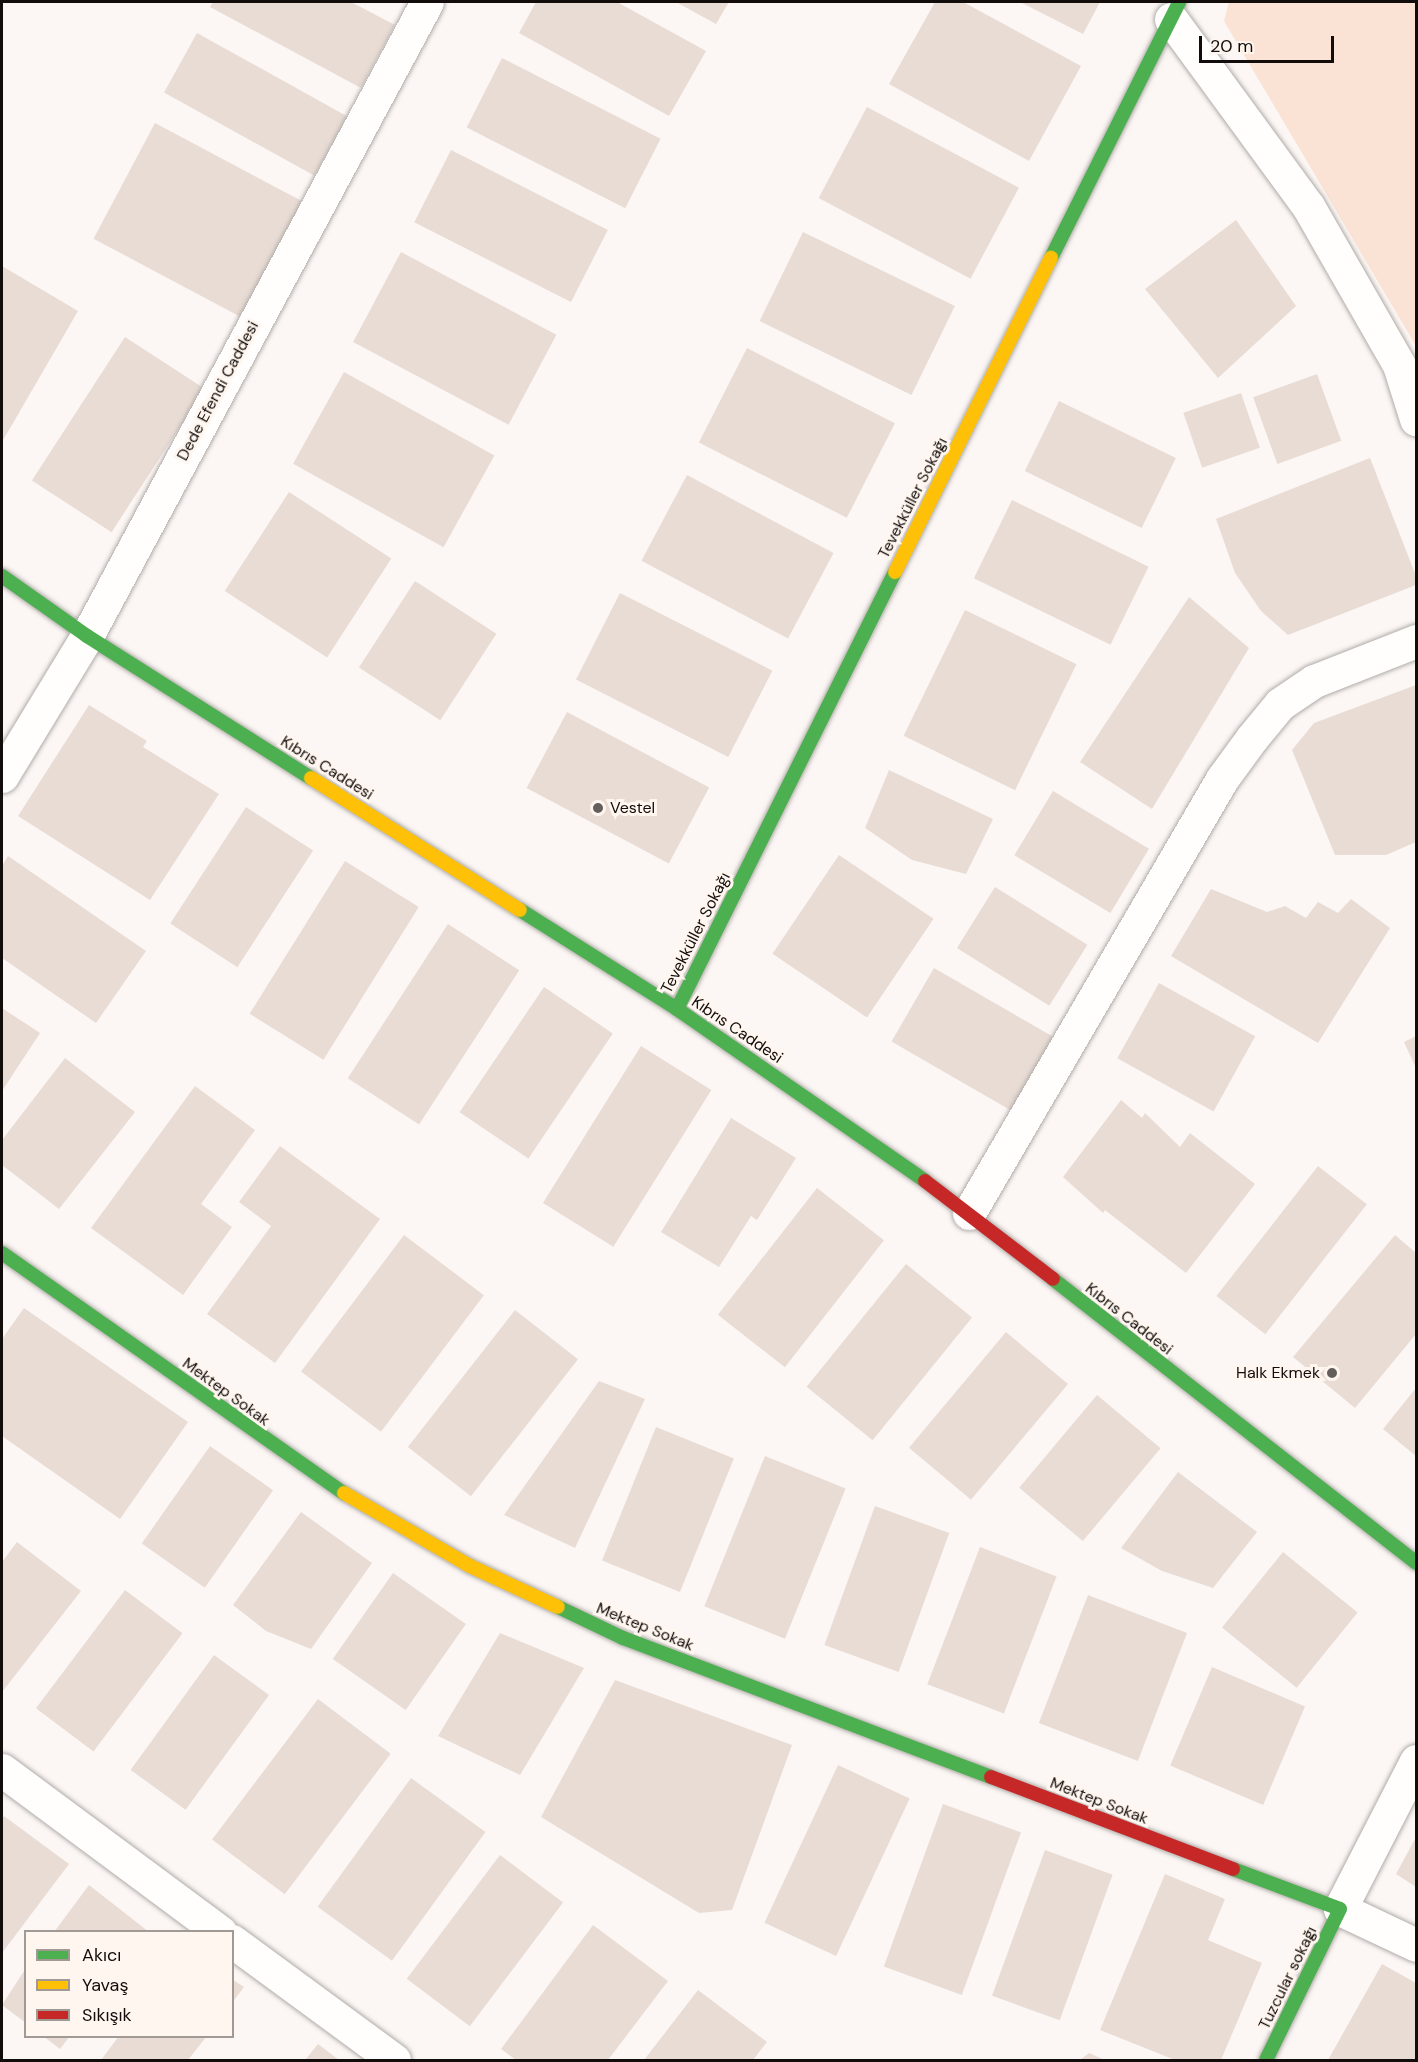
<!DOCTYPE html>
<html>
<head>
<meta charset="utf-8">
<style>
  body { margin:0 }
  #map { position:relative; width:1418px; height:2062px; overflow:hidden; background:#fcf7f4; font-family:"DM Sans",sans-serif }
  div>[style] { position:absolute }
  .green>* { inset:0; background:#fae2d4 }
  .building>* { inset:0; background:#e9dcd5; transform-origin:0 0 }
  .roads { filter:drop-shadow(0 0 2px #b0aca9) drop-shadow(0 0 2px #b0aca9) }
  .street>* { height:33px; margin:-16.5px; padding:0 16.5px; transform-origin:16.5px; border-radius:16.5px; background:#fffefd }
  .fast>* { height:14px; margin:-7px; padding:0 7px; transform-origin:7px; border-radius:7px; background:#4caf50 }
  .slow>* { height:14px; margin:-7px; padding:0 7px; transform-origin:7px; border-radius:7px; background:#ffc107 }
  .jam>* { height:14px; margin:-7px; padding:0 7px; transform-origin:7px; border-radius:7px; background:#c62828 }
  .dots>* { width:16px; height:16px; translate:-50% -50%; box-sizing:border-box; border:3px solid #fff6f0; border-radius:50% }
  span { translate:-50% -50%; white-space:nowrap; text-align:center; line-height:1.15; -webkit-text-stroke:6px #fff6f0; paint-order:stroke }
  .street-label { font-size:16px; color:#120d0a }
  .poi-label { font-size:16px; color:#120d0a }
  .left { translate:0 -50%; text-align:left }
  .right { translate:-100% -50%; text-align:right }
  .frame { position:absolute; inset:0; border:3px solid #120d0a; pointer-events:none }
  .legend { position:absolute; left:24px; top:1930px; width:210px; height:108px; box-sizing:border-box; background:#fff6f0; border:2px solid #a09994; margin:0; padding:8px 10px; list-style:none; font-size:18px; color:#120d0a }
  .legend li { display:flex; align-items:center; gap:12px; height:30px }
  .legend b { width:30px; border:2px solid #a09994 }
  .scale { position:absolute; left:1199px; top:36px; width:135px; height:27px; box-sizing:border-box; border:3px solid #120d0a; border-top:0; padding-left:8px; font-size:18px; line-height:21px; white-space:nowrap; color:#120d0a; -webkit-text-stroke:4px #fff6f0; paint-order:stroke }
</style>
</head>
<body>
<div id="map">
  <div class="green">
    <i style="clip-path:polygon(1229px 2px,1416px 2px,1416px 346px,1224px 21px)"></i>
  </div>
  <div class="building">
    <i style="clip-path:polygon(213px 2px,351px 2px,395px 25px,361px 88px,210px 7px)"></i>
    <i style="clip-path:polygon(536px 2px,617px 2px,706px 51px,669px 116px,519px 33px)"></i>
    <i style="clip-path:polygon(676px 2px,729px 2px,716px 24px)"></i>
    <i style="clip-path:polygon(935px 2px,963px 2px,1081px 66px,1029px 161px,889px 84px)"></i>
    <i style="clip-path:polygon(1020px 2px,1100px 2px,1083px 34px)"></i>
    <i style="left:197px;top:33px;width:172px;height:68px;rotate:29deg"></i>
    <i style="left:502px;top:58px;width:178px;height:78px;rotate:27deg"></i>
    <i style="left:867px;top:107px;width:172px;height:103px;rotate:28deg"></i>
    <i style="left:155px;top:123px;width:170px;height:131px;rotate:28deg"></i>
    <i style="left:451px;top:150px;width:176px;height:81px;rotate:27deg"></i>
    <i style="clip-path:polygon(1236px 220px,1296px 306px,1218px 378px,1145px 289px)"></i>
    <i style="left:803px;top:232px;width:169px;height:99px;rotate:26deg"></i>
    <i style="left:401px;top:252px;width:176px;height:102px;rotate:28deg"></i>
    <i style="clip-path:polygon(2px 266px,78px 311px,2px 442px)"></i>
    <i style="left:125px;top:337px;width:95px;height:171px;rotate:33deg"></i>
    <i style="left:747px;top:348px;width:166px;height:106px;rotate:27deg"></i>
    <i style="left:344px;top:372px;width:172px;height:105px;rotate:29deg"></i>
    <i style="left:1317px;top:374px;width:71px;height:68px;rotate:70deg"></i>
    <i style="left:1241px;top:393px;width:58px;height:61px;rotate:71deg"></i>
    <i style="left:1059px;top:401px;width:130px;height:78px;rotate:26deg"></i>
    <i style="clip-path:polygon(1370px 458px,1416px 576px,1416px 585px,1288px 635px,1261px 611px,1235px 573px,1216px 519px)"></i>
    <i style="left:687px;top:475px;width:166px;height:97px;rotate:28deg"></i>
    <i style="left:289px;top:492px;width:122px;height:118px;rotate:33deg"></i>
    <i style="left:1012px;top:500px;width:152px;height:87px;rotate:26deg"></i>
    <i style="left:415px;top:581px;width:97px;height:103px;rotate:33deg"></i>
    <i style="left:620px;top:593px;width:171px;height:97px;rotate:27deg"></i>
    <i style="clip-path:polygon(1189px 597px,1249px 648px,1152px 809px,1080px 762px)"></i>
    <i style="left:965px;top:610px;width:124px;height:140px;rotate:26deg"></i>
    <i style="clip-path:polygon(1416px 685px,1416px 842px,1386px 855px,1335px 855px,1292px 750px,1314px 723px)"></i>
    <i style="clip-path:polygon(89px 705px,147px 741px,143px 747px,219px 794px,150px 900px,18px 816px)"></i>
    <i style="left:567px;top:712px;width:161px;height:86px;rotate:28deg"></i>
    <i style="clip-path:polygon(889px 770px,993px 819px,966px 874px,912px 860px,865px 828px)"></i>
    <i style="left:1053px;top:791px;width:112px;height:75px;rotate:31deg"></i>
    <i style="left:246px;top:807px;width:80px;height:139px;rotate:33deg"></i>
    <i style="left:839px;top:855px;width:114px;height:119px;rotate:34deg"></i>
    <i style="clip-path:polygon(8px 856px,146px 951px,96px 1023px,2px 958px,2px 866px)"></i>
    <i style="left:345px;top:861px;width:87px;height:180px;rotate:32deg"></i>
    <i style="left:995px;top:887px;width:109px;height:72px;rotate:32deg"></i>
    <i style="clip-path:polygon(1211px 889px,1267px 912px,1285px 906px,1306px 918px,1318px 902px,1338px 913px,1351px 899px,1390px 928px,1318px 1043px,1171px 956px)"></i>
    <i style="left:448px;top:924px;width:85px;height:184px;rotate:33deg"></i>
    <i style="left:934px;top:968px;width:138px;height:85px;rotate:30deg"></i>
    <i style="left:1159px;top:983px;width:110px;height:86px;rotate:29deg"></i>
    <i style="left:544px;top:987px;width:83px;height:151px;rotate:34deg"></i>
    <i style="clip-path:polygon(2px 1008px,40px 1033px,2px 1091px)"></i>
    <i style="clip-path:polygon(1416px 1036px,1416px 1068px,1404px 1042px)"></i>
    <i style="left:641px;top:1046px;width:83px;height:185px;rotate:32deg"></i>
    <i style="clip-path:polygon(65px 1058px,135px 1112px,59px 1209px,2px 1165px,2px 1140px)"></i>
    <i style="clip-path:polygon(195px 1086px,255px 1130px,201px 1204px,232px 1227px,183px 1295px,91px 1228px)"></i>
    <i style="clip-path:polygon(1121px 1100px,1142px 1118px,1145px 1113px,1180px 1147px,1190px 1133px,1255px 1184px,1186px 1273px,1105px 1210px,1103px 1213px,1063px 1177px)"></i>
    <i style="clip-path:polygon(731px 1118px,796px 1158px,757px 1220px,751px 1216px,719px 1267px,661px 1232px)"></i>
    <i style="clip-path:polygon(280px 1146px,380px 1219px,275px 1363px,207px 1314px,271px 1226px,239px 1202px)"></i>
    <i style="left:1318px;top:1166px;width:62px;height:165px;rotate:38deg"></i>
    <i style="left:817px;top:1188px;width:85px;height:161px;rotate:38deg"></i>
    <i style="left:404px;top:1235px;width:100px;height:171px;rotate:37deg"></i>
    <i style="clip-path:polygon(1395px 1235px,1416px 1253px,1416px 1334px,1355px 1408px,1293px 1357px)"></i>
    <i style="left:906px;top:1264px;width:85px;height:158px;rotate:39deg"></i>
    <i style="clip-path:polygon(24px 1308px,188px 1422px,120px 1519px,2px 1436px,2px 1339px)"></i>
    <i style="left:515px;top:1310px;width:80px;height:174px;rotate:38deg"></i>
    <i style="left:1006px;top:1332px;width:81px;height:151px;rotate:40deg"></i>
    <i style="clip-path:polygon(599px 1381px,645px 1399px,575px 1548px,504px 1515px)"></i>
    <i style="clip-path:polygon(1416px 1388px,1416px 1456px,1383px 1429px)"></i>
    <i style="left:1097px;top:1395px;width:83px;height:121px;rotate:40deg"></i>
    <i style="left:656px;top:1427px;width:84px;height:144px;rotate:22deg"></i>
    <i style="left:210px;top:1446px;width:77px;height:119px;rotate:35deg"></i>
    <i style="left:765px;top:1456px;width:87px;height:162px;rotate:22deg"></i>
    <i style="clip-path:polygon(1178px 1472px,1257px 1532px,1213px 1588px,1162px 1571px,1121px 1548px)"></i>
    <i style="left:875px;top:1506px;width:79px;height:148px;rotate:20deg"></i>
    <i style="clip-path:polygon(301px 1512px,372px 1563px,311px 1649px,266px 1631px,233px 1605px)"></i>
    <i style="clip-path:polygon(17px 1542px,81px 1591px,2px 1692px,2px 1562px)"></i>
    <i style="left:980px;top:1547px;width:82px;height:147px;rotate:21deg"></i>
    <i style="left:1283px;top:1552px;width:96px;height:97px;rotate:39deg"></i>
    <i style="left:393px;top:1573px;width:89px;height:105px;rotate:35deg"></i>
    <i style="left:125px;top:1590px;width:72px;height:148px;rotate:37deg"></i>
    <i style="left:1088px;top:1595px;width:106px;height:137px;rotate:21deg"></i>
    <i style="clip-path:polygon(500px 1633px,584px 1668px,520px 1775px,438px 1736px)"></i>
    <i style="left:214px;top:1655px;width:68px;height:142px;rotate:36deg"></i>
    <i style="left:1212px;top:1667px;width:101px;height:107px;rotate:23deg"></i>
    <i style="clip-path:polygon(615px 1680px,792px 1745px,732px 1910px,699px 1913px,541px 1817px)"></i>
    <i style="left:318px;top:1699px;width:91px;height:176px;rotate:37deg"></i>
    <i style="left:838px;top:1765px;width:79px;height:174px;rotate:25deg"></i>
    <i style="left:411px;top:1778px;width:92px;height:159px;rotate:36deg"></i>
    <i style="left:943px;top:1804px;width:83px;height:173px;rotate:20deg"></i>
    <i style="clip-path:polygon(4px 1816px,69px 1864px,2px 1953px,2px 1819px)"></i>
    <i style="clip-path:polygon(1416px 1837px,1416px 1887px,1396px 1874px)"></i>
    <i style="left:1045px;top:1850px;width:72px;height:155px;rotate:20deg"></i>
    <i style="left:500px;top:1855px;width:79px;height:155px;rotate:37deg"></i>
    <i style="clip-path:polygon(1165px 1874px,1225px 1899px,1208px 1940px,1262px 1963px,1221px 2060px,1175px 2060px,1100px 2030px)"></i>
    <i style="clip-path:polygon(89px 1885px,149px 1932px,54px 1932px)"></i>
    <i style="clip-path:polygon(593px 1925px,668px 1981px,608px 2060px,516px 2060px,501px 2049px)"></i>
    <i style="clip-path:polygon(1382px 1964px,1416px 1983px,1416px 2060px,1328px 2060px)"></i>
    <i style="clip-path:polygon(26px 1968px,26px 2023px,2px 2005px)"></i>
    <i style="clip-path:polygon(232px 1979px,244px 1987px,232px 2003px)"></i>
    <i style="clip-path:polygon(698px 1990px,767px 2042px,753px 2060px,644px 2060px)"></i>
    <i style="clip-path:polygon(43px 2036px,70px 2036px,60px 2049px)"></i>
    <i style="clip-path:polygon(119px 2036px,207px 2036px,188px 2060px,101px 2060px)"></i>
    <i style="clip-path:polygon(318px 2044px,339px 2060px,305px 2060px)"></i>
    <i style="clip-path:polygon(1089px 2053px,1105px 2060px,1080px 2060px)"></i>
  </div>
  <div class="roads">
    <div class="street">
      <i style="left:1171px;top:19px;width:232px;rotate:53.8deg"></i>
      <i style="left:1308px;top:206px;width:183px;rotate:60.2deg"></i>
      <i style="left:1399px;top:365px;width:57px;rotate:72.5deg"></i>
      <i style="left:2px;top:776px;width:164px;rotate:-58.7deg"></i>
      <i style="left:87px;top:636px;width:719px;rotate:-61.8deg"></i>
      <i style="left:969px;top:1213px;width:502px;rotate:-59.76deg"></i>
      <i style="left:1222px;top:779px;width:51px;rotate:-53.8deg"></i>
      <i style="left:1252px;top:738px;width:44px;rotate:-50.5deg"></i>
      <i style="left:1280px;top:704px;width:41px;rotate:-34.1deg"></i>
      <i style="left:1314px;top:681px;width:110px;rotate:-21.4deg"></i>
      <i style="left:1416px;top:1761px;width:166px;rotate:117.2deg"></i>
      <i style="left:1340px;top:1909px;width:84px;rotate:25.3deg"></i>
      <i style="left:2px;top:1770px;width:272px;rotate:36.6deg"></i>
      <i style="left:232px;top:1941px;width:201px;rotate:36.3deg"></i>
    </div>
    <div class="fast">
      <i style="left:1051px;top:258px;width:286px;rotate:-63.4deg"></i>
      <i style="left:2px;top:576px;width:104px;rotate:35.2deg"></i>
      <i style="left:87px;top:636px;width:265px;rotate:32.4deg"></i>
      <i style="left:520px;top:910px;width:186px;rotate:32.2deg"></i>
      <i style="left:677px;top:1009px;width:302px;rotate:34.7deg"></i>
      <i style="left:677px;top:1009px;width:488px;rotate:-63.5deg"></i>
      <i style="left:2px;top:1253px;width:418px;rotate:35.1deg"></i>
      <i style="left:1053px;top:1279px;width:461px;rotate:38deg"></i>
      <i style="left:558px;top:1607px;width:72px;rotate:25.5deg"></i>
      <i style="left:623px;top:1638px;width:393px;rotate:20.7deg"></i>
      <i style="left:1233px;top:1869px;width:114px;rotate:20.5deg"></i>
      <i style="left:1340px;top:1909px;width:168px;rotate:116.1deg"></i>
    </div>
    <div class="slow">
      <i style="left:895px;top:572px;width:351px;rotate:-63.6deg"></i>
      <i style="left:311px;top:778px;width:247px;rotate:32.3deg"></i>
      <i style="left:344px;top:1493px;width:143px;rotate:30.1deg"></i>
      <i style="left:468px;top:1565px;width:99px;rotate:25deg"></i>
    </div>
    <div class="jam">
      <i style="left:925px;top:1181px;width:161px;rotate:37.4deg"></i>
      <i style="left:991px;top:1777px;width:259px;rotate:20.8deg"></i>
    </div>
  </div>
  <div class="dots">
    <i style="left:598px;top:808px;background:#645f5c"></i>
    <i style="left:1332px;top:1373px;background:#645f5c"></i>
  </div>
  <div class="street-label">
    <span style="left:218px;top:391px;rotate:-62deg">Dede Efendi Caddesi</span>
    <span style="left:913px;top:498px;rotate:-63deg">Tevekküller Sokağı</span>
    <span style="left:327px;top:768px;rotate:32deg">Kıbrıs Caddesi</span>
    <span style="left:696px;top:933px;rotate:-63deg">Tevekküller Sokağı</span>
    <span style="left:737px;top:1030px;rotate:34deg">Kıbrıs Caddesi</span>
    <span style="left:1129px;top:1319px;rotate:38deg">Kıbrıs Caddesi</span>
    <span style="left:226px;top:1392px;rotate:36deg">Mektep Sokak</span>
    <span style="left:645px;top:1627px;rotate:22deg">Mektep Sokak</span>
    <span style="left:1099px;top:1801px;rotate:21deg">Mektep Sokak</span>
    <span style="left:1288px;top:1978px;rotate:-64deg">Tuzcular sokağı</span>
  </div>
  <div class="poi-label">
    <span class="left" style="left:610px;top:808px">Vestel</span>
    <span class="right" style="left:1320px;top:1373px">Halk Ekmek</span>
  </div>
  <div class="frame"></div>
  <ul class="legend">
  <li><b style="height:8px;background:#4caf50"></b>Akıcı</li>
  <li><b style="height:8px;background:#ffc107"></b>Yavaş</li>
  <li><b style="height:8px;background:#c62828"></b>Sıkışık</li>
  </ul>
  <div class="scale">20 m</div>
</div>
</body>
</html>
